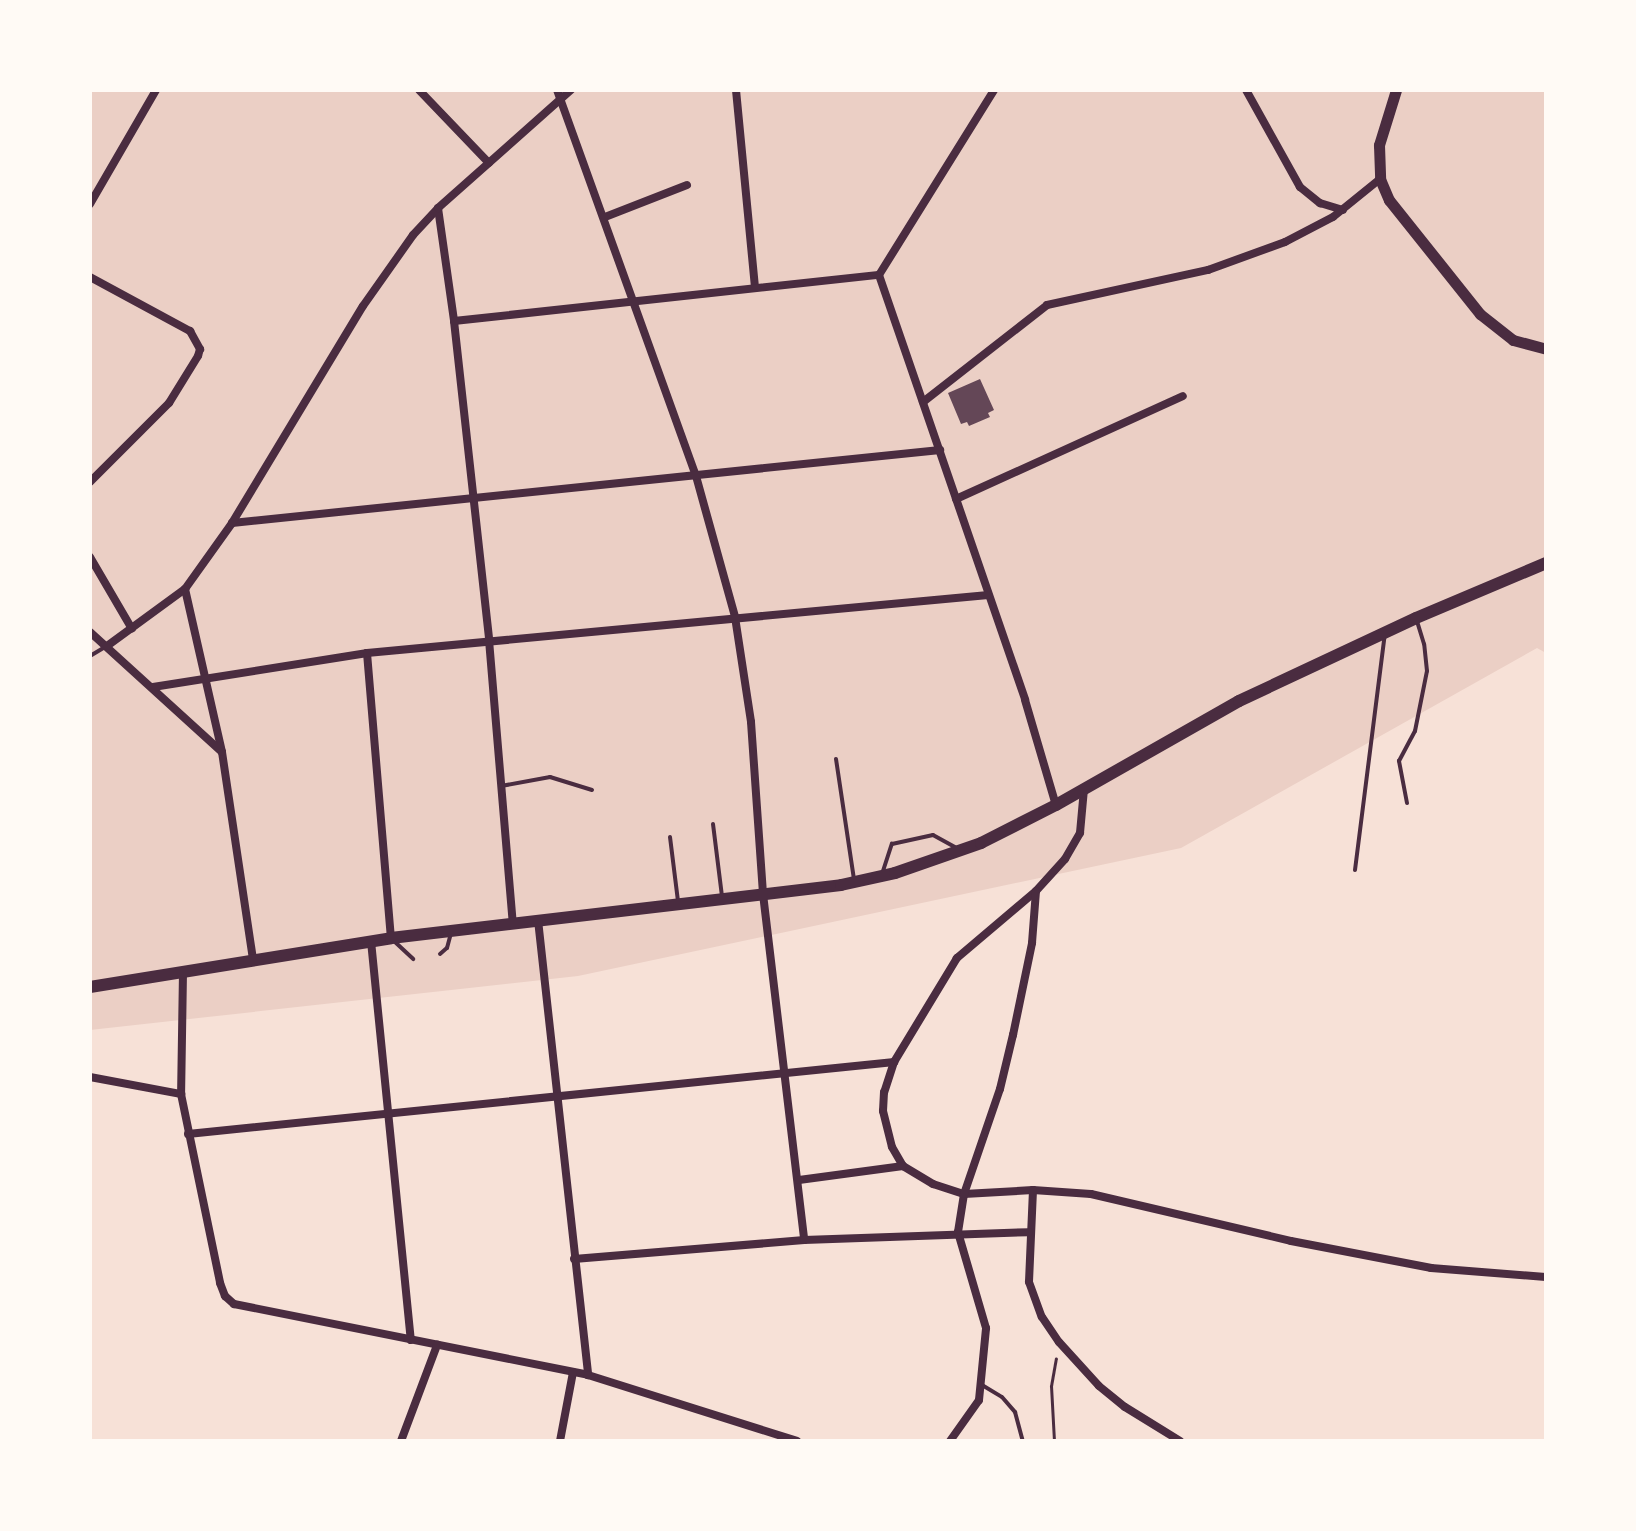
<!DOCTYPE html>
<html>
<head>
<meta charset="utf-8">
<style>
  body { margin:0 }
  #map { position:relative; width:1636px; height:1531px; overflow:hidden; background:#f7e1d7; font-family:"Fira Sans",sans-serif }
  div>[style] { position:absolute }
  .green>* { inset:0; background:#ebcfc5 }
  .building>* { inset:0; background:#644757 }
  .path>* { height:3px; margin:-1.5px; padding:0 1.5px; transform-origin:1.5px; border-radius:1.5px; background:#4a2c40 }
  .service>* { height:4px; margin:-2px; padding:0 2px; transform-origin:2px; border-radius:2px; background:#4a2c40 }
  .minor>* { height:8px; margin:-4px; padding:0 4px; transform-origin:4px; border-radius:4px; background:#4a2c40 }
  .secondary>* { height:11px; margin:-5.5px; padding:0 5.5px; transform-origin:5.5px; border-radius:5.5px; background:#4a2c40 }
  .primary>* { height:12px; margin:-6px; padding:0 6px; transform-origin:6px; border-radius:6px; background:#4a2c40 }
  span { translate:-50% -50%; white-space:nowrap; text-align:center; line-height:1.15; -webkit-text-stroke:6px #fffaf5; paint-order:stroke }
  .frame { position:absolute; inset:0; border:92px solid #fffaf5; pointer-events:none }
</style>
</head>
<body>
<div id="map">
  <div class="green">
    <i style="clip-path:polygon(90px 90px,1546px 90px,1546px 653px,1537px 648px,1181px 848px,578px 976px,90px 1030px)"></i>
  </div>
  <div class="building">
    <i style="clip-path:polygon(980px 379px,994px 410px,988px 413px,990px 417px,969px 426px,967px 422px,961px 424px,948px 393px)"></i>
  </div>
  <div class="path">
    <i style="left:1054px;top:1441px;width:55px;rotate:-93.1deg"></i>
    <i style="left:1051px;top:1386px;width:28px;rotate:-80deg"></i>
  </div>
  <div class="service">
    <i style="left:90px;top:656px;width:17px;rotate:-31deg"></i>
    <i style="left:836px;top:759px;width:122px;rotate:81.5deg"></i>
    <i style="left:501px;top:786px;width:50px;rotate:-10.4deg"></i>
    <i style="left:550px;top:777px;width:44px;rotate:17.2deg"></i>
    <i style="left:1407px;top:803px;width:43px;rotate:-100.8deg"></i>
    <i style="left:1399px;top:761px;width:34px;rotate:-62deg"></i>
    <i style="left:1415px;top:731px;width:61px;rotate:-78.7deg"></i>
    <i style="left:1427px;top:671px;width:27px;rotate:-96deg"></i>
    <i style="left:1424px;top:644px;width:24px;rotate:-107deg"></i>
    <i style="left:713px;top:824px;width:73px;rotate:82.9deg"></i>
    <i style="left:670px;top:837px;width:64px;rotate:82.9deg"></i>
    <i style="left:1355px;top:870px;width:238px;rotate:-82.8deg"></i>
    <i style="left:882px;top:874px;width:32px;rotate:-72deg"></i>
    <i style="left:892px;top:844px;width:42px;rotate:-12.4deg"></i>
    <i style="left:933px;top:835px;width:26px;rotate:29deg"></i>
    <i style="left:395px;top:942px;width:25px;rotate:43deg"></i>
    <i style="left:440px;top:954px;width:9px;rotate:-41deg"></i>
    <i style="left:447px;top:948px;width:16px;rotate:-75deg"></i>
    <i style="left:982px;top:1385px;width:23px;rotate:31deg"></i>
    <i style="left:1002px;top:1397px;width:20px;rotate:49deg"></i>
    <i style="left:1015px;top:1412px;width:30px;rotate:75deg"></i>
  </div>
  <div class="minor">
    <i style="left:419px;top:90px;width:101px;rotate:46.2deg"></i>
    <i style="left:557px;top:90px;width:410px;rotate:70.2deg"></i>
    <i style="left:696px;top:476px;width:146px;rotate:74.5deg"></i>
    <i style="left:735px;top:617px;width:106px;rotate:81.3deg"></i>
    <i style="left:751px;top:722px;width:172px;rotate:86deg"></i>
    <i style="left:763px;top:894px;width:348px;rotate:83.2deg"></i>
    <i style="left:736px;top:90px;width:198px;rotate:84.5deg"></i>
    <i style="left:1246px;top:90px;width:111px;rotate:60.9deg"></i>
    <i style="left:1300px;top:187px;width:26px;rotate:39deg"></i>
    <i style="left:1320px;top:203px;width:24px;rotate:17deg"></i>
    <i style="left:90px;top:204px;width:132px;rotate:-59.9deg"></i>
    <i style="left:438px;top:208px;width:114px;rotate:81.9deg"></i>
    <i style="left:454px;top:321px;width:321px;rotate:83.7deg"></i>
    <i style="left:489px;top:640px;width:284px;rotate:85.2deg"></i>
    <i style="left:605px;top:217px;width:88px;rotate:-21.3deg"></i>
    <i style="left:879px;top:275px;width:449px;rotate:71deg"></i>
    <i style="left:1025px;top:700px;width:109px;rotate:73.6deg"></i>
    <i style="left:879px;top:275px;width:218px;rotate:-58.1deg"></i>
    <i style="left:90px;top:277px;width:114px;rotate:28.4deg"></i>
    <i style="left:190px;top:331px;width:21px;rotate:61deg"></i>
    <i style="left:200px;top:349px;width:7px;rotate:106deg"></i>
    <i style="left:198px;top:356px;width:55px;rotate:121.7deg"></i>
    <i style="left:169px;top:403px;width:112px;rotate:135deg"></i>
    <i style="left:454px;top:321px;width:427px;rotate:-6.2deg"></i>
    <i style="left:923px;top:402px;width:157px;rotate:-38deg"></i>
    <i style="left:1047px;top:305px;width:165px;rotate:-12.3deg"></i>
    <i style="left:1208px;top:270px;width:82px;rotate:-20deg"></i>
    <i style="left:1285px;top:242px;width:54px;rotate:-27.5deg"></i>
    <i style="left:1333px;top:217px;width:60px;rotate:-39deg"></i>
    <i style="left:956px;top:499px;width:249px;rotate:-24.4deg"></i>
    <i style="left:232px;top:523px;width:712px;rotate:-5.89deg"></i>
    <i style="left:90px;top:557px;width:83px;rotate:59.7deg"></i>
    <i style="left:185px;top:589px;width:167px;rotate:77.2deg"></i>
    <i style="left:222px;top:752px;width:210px;rotate:81.5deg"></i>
    <i style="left:90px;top:632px;width:178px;rotate:42.3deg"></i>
    <i style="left:107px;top:646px;width:97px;rotate:-36.2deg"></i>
    <i style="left:185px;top:589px;width:81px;rotate:-54.5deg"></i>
    <i style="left:232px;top:523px;width:253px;rotate:-58.9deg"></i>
    <i style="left:363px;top:306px;width:87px;rotate:-54.8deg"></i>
    <i style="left:413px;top:235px;width:37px;rotate:-47deg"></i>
    <i style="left:438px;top:208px;width:178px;rotate:-41.6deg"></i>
    <i style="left:367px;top:653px;width:286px;rotate:85.2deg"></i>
    <i style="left:153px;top:687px;width:217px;rotate:-9deg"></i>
    <i style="left:367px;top:653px;width:624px;rotate:-5.34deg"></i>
    <i style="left:1084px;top:789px;width:44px;rotate:95.2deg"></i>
    <i style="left:1080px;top:833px;width:30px;rotate:120deg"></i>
    <i style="left:1065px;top:859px;width:43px;rotate:132.2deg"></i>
    <i style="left:1036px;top:891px;width:104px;rotate:139.7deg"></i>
    <i style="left:957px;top:958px;width:122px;rotate:121.2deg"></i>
    <i style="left:894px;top:1062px;width:32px;rotate:108deg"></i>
    <i style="left:884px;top:1092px;width:19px;rotate:93deg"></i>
    <i style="left:883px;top:1111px;width:37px;rotate:76deg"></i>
    <i style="left:892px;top:1147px;width:22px;rotate:60deg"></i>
    <i style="left:903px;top:1166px;width:35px;rotate:31deg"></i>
    <i style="left:933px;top:1184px;width:33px;rotate:18deg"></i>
    <i style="left:964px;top:1194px;width:69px;rotate:-3.3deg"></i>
    <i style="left:1033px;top:1190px;width:58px;rotate:3.9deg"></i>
    <i style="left:1091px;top:1194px;width:205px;rotate:13.2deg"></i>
    <i style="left:1291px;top:1241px;width:143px;rotate:10.9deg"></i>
    <i style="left:1431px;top:1268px;width:115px;rotate:4.5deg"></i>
    <i style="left:538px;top:920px;width:458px;rotate:83.7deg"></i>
    <i style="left:371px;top:941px;width:401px;rotate:84.3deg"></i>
    <i style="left:183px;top:972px;width:122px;rotate:90.9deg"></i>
    <i style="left:181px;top:1094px;width:193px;rotate:78.3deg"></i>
    <i style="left:220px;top:1283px;width:14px;rotate:69deg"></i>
    <i style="left:225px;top:1296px;width:12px;rotate:42deg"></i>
    <i style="left:234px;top:1304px;width:361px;rotate:11.3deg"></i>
    <i style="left:588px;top:1375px;width:219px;rotate:17.5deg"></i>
    <i style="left:90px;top:1077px;width:93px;rotate:10.6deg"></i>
    <i style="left:188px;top:1134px;width:710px;rotate:-5.82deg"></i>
    <i style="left:799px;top:1180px;width:105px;rotate:-7.7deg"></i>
    <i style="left:1033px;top:1190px;width:92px;rotate:92.5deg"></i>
    <i style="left:1029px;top:1282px;width:37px;rotate:70deg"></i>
    <i style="left:1042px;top:1317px;width:30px;rotate:56deg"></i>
    <i style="left:1059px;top:1342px;width:59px;rotate:47.7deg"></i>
    <i style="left:1099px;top:1386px;width:33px;rotate:39deg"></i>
    <i style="left:1125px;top:1407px;width:65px;rotate:31.7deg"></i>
    <i style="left:574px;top:1259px;width:231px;rotate:-4.7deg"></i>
    <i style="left:804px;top:1240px;width:225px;rotate:-2deg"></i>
    <i style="left:401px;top:1441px;width:103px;rotate:-69.4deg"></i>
    <i style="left:560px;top:1441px;width:70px;rotate:-79.3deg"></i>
    <i style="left:950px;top:1441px;width:50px;rotate:-54.7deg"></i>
    <i style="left:979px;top:1400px;width:72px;rotate:-84.4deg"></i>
    <i style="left:986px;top:1328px;width:100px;rotate:-106.3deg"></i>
    <i style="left:958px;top:1232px;width:38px;rotate:-81deg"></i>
    <i style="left:964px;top:1194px;width:111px;rotate:-71.1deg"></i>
    <i style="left:1000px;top:1089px;width:56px;rotate:-76.5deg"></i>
    <i style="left:1013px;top:1035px;width:94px;rotate:-78.3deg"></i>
    <i style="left:1032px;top:943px;width:52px;rotate:-85.6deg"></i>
  </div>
  <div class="secondary">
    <i style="left:1396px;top:90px;width:58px;rotate:107.2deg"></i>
    <i style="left:1379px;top:145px;width:34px;rotate:88deg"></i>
    <i style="left:1380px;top:179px;width:23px;rotate:67deg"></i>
    <i style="left:1389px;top:200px;width:146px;rotate:51.4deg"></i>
    <i style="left:1480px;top:314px;width:42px;rotate:38.2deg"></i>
    <i style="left:1513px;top:340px;width:34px;rotate:15deg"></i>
  </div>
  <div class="primary">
    <i style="left:90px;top:987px;width:305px;rotate:-9.2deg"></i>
    <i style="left:391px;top:938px;width:453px;rotate:-6.7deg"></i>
    <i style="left:841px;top:885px;width:55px;rotate:-12.5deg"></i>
    <i style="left:895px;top:873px;width:91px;rotate:-19.2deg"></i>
    <i style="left:981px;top:843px;width:84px;rotate:-26.9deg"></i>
    <i style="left:1056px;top:805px;width:210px;rotate:-29.6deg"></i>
    <i style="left:1239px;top:701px;width:195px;rotate:-25.1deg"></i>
    <i style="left:1416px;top:618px;width:141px;rotate:-22.9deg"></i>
  </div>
  <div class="frame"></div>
</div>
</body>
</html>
